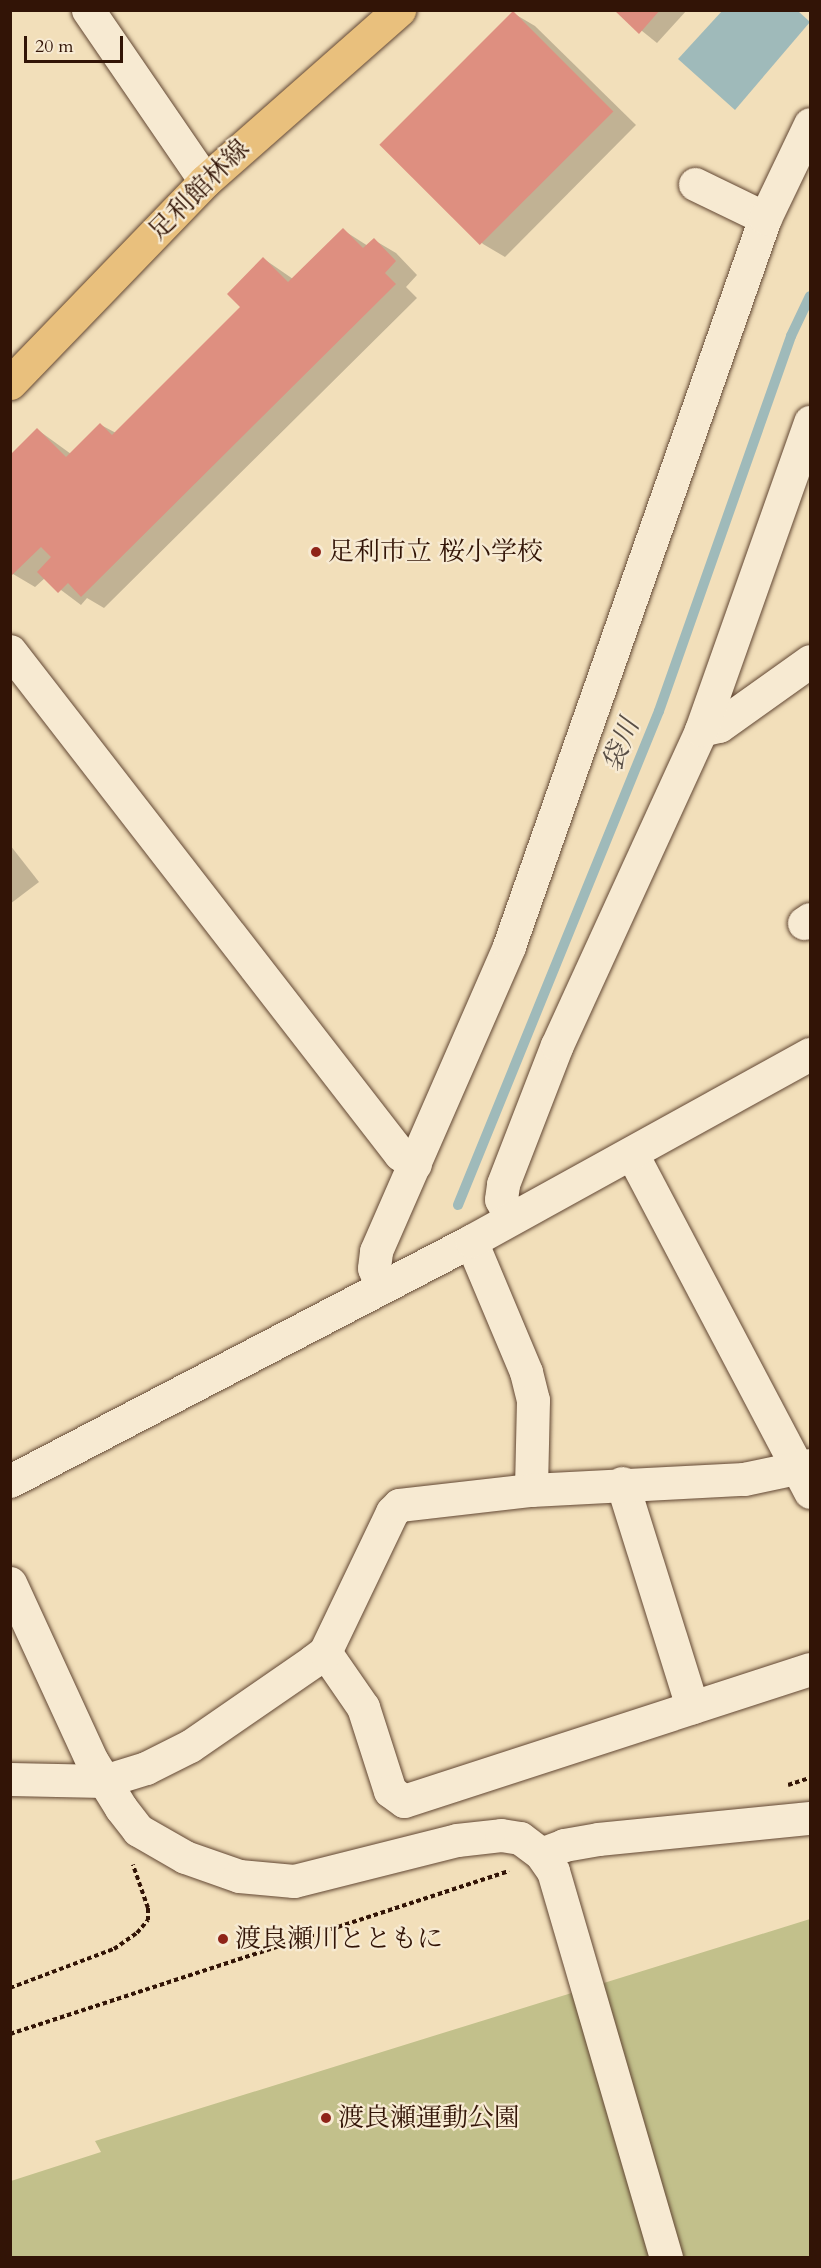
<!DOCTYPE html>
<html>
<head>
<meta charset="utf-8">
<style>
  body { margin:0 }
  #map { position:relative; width:821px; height:2268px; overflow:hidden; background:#f2dfba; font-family:Cardo,"Noto Serif JP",serif }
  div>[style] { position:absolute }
  .green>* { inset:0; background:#c2c08b }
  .water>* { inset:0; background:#9fbaba }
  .shadow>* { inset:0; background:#0003 }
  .stream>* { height:10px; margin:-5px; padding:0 5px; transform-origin:5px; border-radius:5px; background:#9fbaba }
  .building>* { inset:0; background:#de8f80; transform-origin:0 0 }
  .path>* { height:4px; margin-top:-2px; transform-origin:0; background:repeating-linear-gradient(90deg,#321406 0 4.5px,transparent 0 7.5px) }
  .roads { filter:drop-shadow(0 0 2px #624733) drop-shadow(0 0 2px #624733) }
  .minor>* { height:33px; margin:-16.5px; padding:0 16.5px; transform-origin:16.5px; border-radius:16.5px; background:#f7ead2 }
  .major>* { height:33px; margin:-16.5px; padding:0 16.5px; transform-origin:16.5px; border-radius:16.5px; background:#e9c07d }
  .dots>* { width:16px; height:16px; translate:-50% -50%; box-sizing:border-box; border:3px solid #f7ead2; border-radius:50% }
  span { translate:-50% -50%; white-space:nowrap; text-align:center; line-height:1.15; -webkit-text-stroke:4.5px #f7ead2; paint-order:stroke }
  .street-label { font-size:26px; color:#321406 }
  .poi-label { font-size:26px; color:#321406 }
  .left { translate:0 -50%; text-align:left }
  .water-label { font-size:27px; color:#584e45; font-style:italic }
  .frame { position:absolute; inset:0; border:12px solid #321406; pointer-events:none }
  .scale { position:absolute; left:24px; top:36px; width:99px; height:27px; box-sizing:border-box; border:3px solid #321406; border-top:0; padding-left:8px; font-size:18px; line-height:21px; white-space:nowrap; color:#321406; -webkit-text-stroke:4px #f7ead2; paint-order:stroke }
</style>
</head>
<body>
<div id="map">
  <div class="green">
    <i style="clip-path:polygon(810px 1919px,810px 2257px,11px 2258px,11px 2181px,101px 2152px,95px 2141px)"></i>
  </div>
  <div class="water">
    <i style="clip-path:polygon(722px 11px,798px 11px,810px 22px,735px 110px,678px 59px)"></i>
  </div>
  <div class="shadow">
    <i style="clip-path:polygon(616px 10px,687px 10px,657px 43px)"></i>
    <i style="clip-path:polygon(513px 13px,535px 26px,636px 125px,505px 257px,483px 244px,383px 146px)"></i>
    <i style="clip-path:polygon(343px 230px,368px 246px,374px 240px,396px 253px,417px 275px,406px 287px,417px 298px,104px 608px,87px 598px,81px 605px,45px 578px,35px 587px,13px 574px,10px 457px,38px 430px,71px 454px,101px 425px,116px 433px,242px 307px,264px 259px,293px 279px)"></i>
    <i style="clip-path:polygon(10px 845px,39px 882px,10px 904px)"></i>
  </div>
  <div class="stream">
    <i style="left:458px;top:1205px;width:533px;rotate:-67.86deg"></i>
    <i style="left:659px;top:711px;width:398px;rotate:-70.6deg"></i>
    <i style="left:791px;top:336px;width:44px;rotate:-64.6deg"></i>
  </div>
  <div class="building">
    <i style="clip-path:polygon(614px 10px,660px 10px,639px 34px)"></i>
    <i style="left:513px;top:11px;width:142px;height:189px;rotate:45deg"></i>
    <i style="clip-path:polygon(343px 228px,363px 248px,374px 238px,396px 261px,385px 273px,396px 284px,81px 597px,68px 583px,58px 593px,37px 572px,51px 557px,41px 547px,12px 575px,10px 455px,37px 428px,66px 457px,100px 423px,112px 435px,240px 307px,227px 294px,263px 257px,288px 282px)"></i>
  </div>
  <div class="path">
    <i style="left:788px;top:1785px;width:23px;rotate:-18deg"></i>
    <i style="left:10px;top:1988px;width:111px;rotate:-20.6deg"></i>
    <i style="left:114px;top:1949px;width:28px;rotate:-35deg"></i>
    <i style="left:137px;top:1933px;width:17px;rotate:-50deg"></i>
    <i style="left:148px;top:1920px;width:12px;rotate:-90deg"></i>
    <i style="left:148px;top:1908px;width:46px;rotate:-109.2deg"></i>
    <i style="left:10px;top:2034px;width:525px;rotate:-18.09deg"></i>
  </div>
  <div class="roads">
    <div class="minor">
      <i style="left:88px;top:10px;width:207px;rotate:55.6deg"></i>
      <i style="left:695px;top:184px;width:78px;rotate:25.9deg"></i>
      <i style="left:10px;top:651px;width:636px;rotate:52.21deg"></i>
      <i style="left:400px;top:1154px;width:18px;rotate:34deg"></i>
      <i style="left:701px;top:730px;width:18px;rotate:-13deg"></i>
      <i style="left:719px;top:726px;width:112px;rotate:-35.5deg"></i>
      <i style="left:804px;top:923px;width:7px;rotate:-34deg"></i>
      <i style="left:632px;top:1154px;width:382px;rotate:62.2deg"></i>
      <i style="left:511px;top:1218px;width:21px;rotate:-118deg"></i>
      <i style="left:501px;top:1199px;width:15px;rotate:-82deg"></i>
      <i style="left:503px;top:1184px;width:149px;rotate:-68.8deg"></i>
      <i style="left:557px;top:1045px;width:346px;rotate:-65.4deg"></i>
      <i style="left:701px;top:730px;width:327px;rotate:-70.5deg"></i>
      <i style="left:471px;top:1241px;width:142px;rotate:67.2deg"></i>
      <i style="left:526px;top:1372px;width:29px;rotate:76deg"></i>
      <i style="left:533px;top:1400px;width:90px;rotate:91.3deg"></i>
      <i style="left:381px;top:1286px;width:19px;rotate:-111deg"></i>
      <i style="left:374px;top:1268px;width:17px;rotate:-83deg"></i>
      <i style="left:376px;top:1251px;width:333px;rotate:-66.4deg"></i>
      <i style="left:509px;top:946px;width:772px;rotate:-70.63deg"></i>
      <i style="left:765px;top:218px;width:104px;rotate:-64.4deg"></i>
      <i style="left:10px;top:1481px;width:520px;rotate:-27.5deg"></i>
      <i style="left:471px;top:1241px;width:387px;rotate:-28.9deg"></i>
      <i style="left:622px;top:1483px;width:235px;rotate:72.6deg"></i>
      <i style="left:10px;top:1583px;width:196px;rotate:65.3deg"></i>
      <i style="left:92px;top:1761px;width:55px;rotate:58.3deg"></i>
      <i style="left:121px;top:1808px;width:28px;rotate:52deg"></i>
      <i style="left:138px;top:1830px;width:54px;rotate:29.9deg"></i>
      <i style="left:185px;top:1857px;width:57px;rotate:19.4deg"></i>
      <i style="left:239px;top:1876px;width:55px;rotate:5.2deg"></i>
      <i style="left:294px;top:1881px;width:168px;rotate:-14.1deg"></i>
      <i style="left:457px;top:1840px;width:44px;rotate:-6.5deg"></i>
      <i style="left:501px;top:1835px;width:19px;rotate:9deg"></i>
      <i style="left:520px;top:1838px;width:26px;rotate:37deg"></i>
      <i style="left:541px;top:1854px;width:21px;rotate:55deg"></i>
      <i style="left:553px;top:1871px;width:403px;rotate:73.7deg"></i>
      <i style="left:325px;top:1652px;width:67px;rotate:55.4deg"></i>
      <i style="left:363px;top:1707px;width:88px;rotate:72.2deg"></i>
      <i style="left:390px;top:1791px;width:17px;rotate:36deg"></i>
      <i style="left:404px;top:1801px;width:427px;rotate:-18deg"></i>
      <i style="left:10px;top:1779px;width:94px;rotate:1.2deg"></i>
      <i style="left:104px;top:1781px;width:44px;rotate:-17.2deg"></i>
      <i style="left:146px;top:1768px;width:49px;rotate:-26.6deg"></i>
      <i style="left:190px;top:1746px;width:150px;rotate:-34.6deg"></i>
      <i style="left:313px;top:1661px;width:15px;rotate:-37deg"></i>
      <i style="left:325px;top:1652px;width:155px;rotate:-64.4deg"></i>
      <i style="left:392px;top:1512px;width:10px;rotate:-45deg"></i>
      <i style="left:399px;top:1505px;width:133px;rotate:-6.5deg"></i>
      <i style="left:531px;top:1490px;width:213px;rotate:-3deg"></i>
      <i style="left:744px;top:1479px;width:67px;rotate:-12deg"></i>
      <i style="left:541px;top:1854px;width:25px;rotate:-21deg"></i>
      <i style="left:564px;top:1845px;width:35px;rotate:-10deg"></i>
      <i style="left:598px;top:1839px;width:213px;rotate:-5.7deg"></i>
    </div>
    <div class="major">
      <i style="left:10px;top:383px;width:281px;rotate:-46deg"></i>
      <i style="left:205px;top:181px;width:259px;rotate:-41.4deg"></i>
    </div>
  </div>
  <div class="dots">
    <i style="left:316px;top:552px;background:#8f2418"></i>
    <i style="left:223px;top:1939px;background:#8f2418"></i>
    <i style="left:326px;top:2118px;background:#8f2418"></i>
  </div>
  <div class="street-label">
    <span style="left:199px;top:190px;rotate:-45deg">足利館林線</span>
  </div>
  <div class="poi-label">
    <span class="left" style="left:328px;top:552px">足利市立 桜小学校</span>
    <span class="left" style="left:235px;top:1939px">渡良瀬川とともに</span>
    <span class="left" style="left:338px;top:2118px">渡良瀬運動公園</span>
  </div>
  <div class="water-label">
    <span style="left:621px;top:745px;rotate:-68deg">袋川</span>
  </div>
  <div class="frame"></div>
  <div class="scale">20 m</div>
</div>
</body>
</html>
